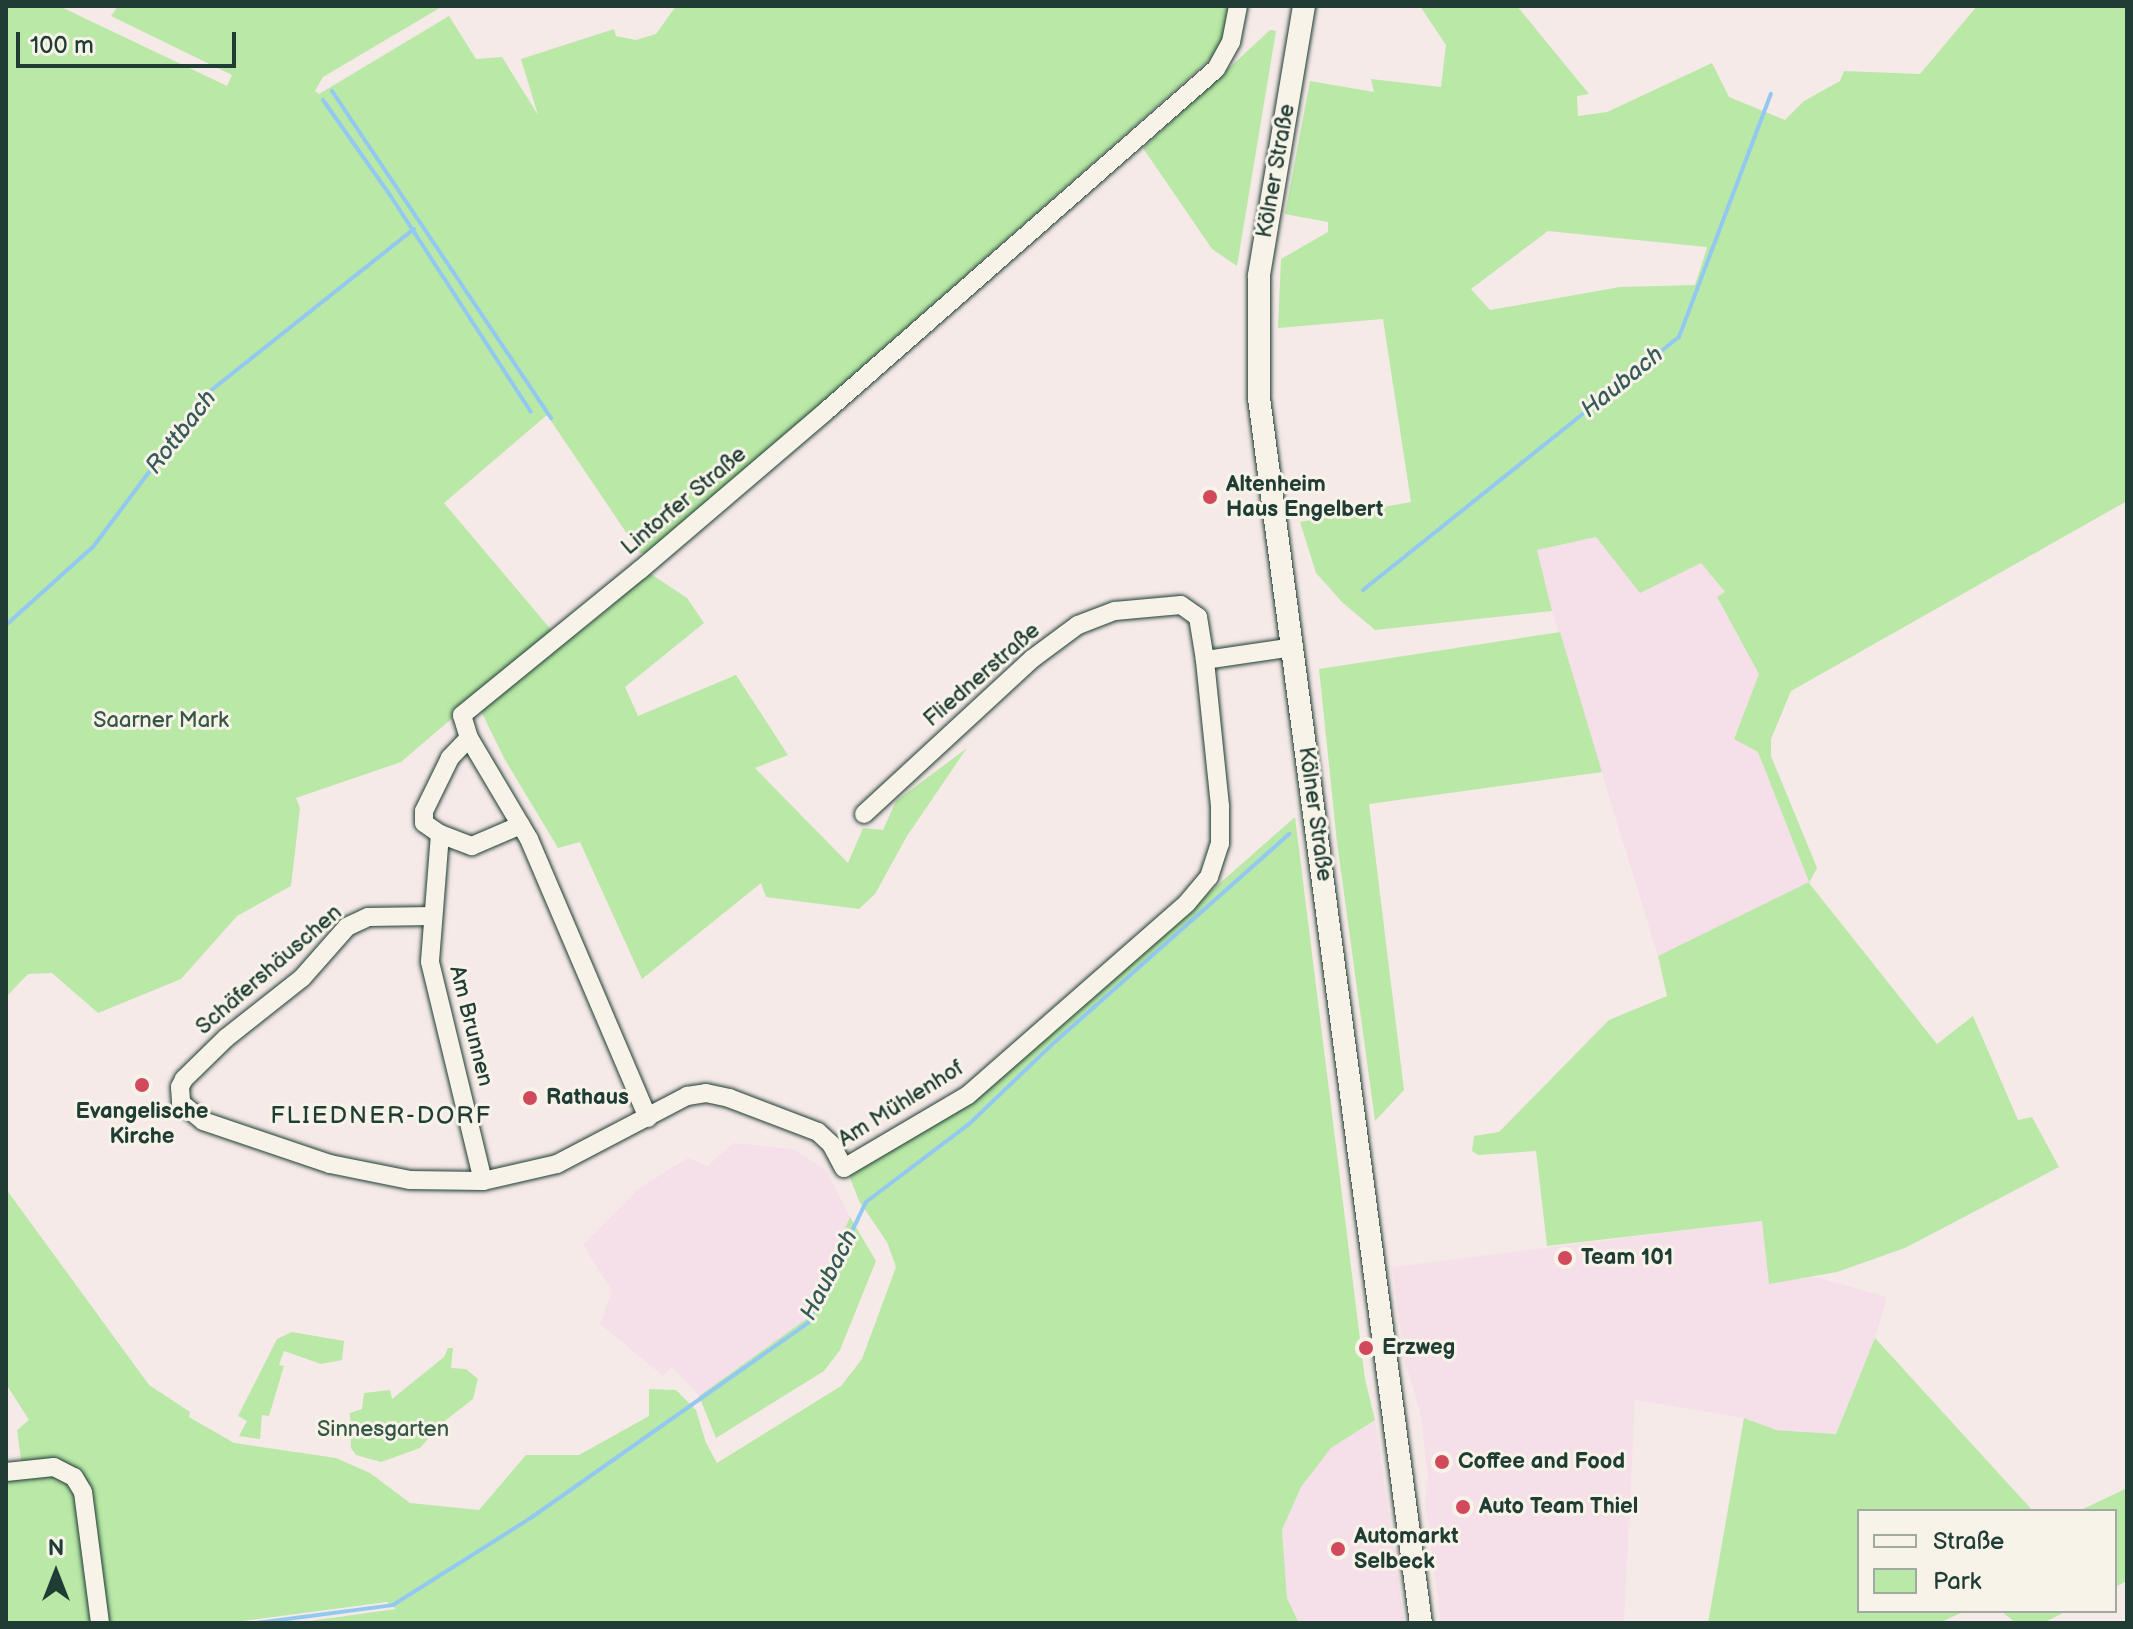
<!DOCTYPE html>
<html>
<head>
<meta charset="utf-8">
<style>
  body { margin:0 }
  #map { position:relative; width:2133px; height:1629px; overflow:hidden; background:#f6eae8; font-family:"Balsamiq Sans",sans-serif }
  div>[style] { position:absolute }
  .built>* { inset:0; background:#f5dfe8 }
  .green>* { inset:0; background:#b9e8a7 }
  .stream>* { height:4px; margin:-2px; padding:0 2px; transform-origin:2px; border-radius:2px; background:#93c9f1 }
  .roads { filter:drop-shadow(0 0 2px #1f3d34) drop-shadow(0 0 2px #1f3d34) }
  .minor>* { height:18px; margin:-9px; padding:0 9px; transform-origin:9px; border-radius:9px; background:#f7f3e8 }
  .major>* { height:22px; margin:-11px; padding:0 11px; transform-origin:11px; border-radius:11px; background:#f7f3e8 }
  .dots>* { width:22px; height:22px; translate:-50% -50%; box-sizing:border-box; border:4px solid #f7f3e8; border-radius:50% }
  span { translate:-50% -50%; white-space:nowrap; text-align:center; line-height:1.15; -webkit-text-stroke:6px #f7f3e8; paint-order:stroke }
  .street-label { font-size:22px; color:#1f3d34 }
  .poi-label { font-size:22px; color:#1f3d34; font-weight:700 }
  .left { translate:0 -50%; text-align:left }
  .park-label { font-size:22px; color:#365745 }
  .water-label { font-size:24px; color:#36595a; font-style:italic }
  .neighbourhood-label { font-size:24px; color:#1f3d34; letter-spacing:2px }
  .frame { position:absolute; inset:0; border:8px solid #1f3d34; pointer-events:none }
  .legend { position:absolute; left:1857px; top:1509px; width:260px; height:104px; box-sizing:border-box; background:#f7f3e8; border:2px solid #a1aaa0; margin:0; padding:10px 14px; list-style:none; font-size:24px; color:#1f3d34 }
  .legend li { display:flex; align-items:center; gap:16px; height:40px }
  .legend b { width:40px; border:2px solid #a1aaa0 }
  .north { position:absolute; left:16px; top:1533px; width:80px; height:80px; -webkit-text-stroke:6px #f7f3e8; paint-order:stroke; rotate:0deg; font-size:22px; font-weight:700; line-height:32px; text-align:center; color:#1f3d34 }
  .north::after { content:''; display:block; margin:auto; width:28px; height:36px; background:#1f3d34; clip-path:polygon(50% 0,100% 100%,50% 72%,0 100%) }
  .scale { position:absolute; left:16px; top:32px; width:220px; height:36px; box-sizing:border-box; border:4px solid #1f3d34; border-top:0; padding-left:10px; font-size:24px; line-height:28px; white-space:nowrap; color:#1f3d34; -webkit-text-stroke:6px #f7f3e8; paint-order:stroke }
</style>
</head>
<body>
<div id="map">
  <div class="built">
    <i style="clip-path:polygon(1597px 537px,1640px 592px,1700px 562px,1725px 593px,1717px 598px,1760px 674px,1734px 738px,1758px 752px,1809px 883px,1658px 956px,1552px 611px,1537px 550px)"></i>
    <i style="clip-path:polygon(733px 1143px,793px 1149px,826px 1170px,850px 1217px,806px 1319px,699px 1396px,672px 1367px,663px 1376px,600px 1324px,612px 1291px,583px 1245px,638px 1189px,688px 1158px,708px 1166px)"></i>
    <i style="clip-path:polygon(1762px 1221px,1769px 1283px,1815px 1277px,1887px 1297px,1875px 1338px,1836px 1434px,1776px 1430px,1744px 1418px,1635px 1400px,1624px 1623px,1441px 1623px,1425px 1501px,1428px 1477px,1420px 1411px,1405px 1362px,1392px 1267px)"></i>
    <i style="clip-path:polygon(1375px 1420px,1404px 1623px,1299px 1623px,1287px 1598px,1282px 1530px,1301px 1487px,1331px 1448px)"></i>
  </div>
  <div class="green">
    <i style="clip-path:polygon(6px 6px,59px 6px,227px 86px,232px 75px,111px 16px,118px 6px,443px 6px,323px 77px,315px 91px,319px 94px,449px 16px,476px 59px,502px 57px,538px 115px,521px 59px,614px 29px,616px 36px,636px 40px,656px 34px,676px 6px,1230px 6px,1224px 37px,1216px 54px,652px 553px,640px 553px,547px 415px,444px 503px,553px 632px,401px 762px,296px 798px,300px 808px,291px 886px,237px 916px,181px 979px,98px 1013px,52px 973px,28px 974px,6px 997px)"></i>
    <i style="clip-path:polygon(evenodd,1420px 6px,1517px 6px,1589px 94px,1577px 96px,1578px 116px,1607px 112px,1712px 63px,1729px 97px,1785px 120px,1804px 101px,1840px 81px,1844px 71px,1920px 74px,1977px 6px,2127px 6px,2127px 501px,1791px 691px,1771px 739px,1771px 756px,1817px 868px,1809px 883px,1937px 1044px,1973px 1016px,2018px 1120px,2032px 1117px,2059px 1167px,1905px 1248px,1837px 1272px,1769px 1284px,1762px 1221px,1547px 1246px,1536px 1151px,1478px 1155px,1472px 1151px,1474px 1136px,1499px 1132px,1609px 1020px,1667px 996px,1658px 956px,1809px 882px,1758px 752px,1734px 739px,1759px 674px,1717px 597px,1725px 592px,1701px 563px,1640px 593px,1596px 537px,1537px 550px,1552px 611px,1375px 630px,1342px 602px,1316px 573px,1300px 522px,1411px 502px,1383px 319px,1278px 328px,1281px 259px,1328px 232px,1328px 222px,1285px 214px,1310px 81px,1374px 92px,1371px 79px,1441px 87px,1446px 45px,1420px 6px,1548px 231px,1706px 247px,1707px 248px,1695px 285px,1620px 287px,1490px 310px,1471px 289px,1548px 231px)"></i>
    <i style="clip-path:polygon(1270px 30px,1276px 31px,1237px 266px,1212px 249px,1143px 148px)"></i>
    <i style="clip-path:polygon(648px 572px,687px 598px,704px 623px,625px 687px,638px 716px,736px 675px,788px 755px,755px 768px,848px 863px,863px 828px,883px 830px,896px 801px,967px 748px,907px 836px,875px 894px,859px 909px,766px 897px,761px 883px,642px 979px,580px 842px,558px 848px,504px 758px,480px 709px,607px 610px)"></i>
    <i style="clip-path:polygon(1560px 632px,1602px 772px,1369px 804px,1404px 1090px,1375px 1121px,1337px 842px,1319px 669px)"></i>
    <i style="clip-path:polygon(1295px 817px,1365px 1379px,1375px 1420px,1331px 1448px,1301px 1487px,1282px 1530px,1287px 1598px,1299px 1623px,295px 1623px,396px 1609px,387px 1602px,227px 1623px,6px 1623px,6px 1481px,23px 1474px,17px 1430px,29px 1420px,6px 1384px,6px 1189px,149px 1385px,190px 1412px,189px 1417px,234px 1443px,336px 1458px,370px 1473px,410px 1503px,479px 1510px,526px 1455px,579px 1455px,649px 1416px,649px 1389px,676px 1390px,696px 1410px,706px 1443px,717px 1463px,841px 1386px,862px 1359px,896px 1267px,887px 1242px,859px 1201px,849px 1175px,983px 1092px)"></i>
    <i style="clip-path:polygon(850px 1217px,876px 1261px,840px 1350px,824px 1371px,716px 1438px,699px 1396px,806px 1319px)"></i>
    <i style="clip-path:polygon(292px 1332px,344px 1341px,342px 1360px,321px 1364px,284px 1351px,279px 1365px,284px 1366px,269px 1416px,262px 1415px,260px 1439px,239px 1436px,247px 1421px,238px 1416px,277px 1339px)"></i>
    <i style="clip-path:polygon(1875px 1338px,2033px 1511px,1859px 1511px,1859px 1611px,1965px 1611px,1939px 1623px,1708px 1623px,1744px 1418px,1776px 1430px,1836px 1434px)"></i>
    <i style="clip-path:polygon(448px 1348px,453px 1348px,451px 1368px,466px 1369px,478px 1379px,473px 1399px,442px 1423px,420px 1448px,381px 1462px,356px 1455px,351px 1448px,350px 1413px,362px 1409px,364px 1393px,390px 1390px,392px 1399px,444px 1357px)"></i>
    <i style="clip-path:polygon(2127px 1488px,2127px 1581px,2115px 1587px,2115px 1511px,2079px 1511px)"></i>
    <i style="clip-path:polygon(2001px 1611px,2067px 1611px,2043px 1623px,2016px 1623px)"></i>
  </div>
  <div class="stream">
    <i style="left:332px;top:91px;width:394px;rotate:56.2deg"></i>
    <i style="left:323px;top:100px;width:113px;rotate:54.8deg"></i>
    <i style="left:388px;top:192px;width:262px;rotate:57deg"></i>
    <i style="left:1363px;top:590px;width:405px;rotate:-38.7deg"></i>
    <i style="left:1679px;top:337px;width:260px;rotate:-69.3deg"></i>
    <i style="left:6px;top:625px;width:117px;rotate:-41.9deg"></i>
    <i style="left:93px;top:547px;width:194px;rotate:-53.2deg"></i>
    <i style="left:209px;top:392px;width:262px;rotate:-38.5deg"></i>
    <i style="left:257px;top:1623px;width:137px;rotate:-7.5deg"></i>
    <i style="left:393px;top:1605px;width:165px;rotate:-32.3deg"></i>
    <i style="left:532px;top:1517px;width:337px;rotate:-35.1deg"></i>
    <i style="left:808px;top:1323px;width:134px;rotate:-64.4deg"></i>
    <i style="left:866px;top:1202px;width:129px;rotate:-37.1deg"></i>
    <i style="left:969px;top:1124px;width:120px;rotate:-43.7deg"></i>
    <i style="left:1056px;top:1041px;width:312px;rotate:-41.6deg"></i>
  </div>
  <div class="roads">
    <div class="minor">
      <i style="left:469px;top:738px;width:28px;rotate:134deg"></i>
      <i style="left:450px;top:758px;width:59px;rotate:116.1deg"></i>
      <i style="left:424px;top:811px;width:12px;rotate:90deg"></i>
      <i style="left:424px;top:823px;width:19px;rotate:35deg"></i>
      <i style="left:440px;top:834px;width:128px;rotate:94.5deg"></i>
      <i style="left:430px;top:962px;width:225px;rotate:76.4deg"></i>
      <i style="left:864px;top:814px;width:229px;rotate:-42.7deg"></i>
      <i style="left:1032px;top:659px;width:57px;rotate:-36.5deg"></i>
      <i style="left:1078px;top:625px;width:40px;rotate:-21deg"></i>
      <i style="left:1115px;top:611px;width:66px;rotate:-5.2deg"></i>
      <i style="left:1181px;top:605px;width:21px;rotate:35deg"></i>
      <i style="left:1198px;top:617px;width:44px;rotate:80.8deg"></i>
      <i style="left:440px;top:834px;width:34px;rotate:21deg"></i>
      <i style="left:472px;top:846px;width:53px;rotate:-23.2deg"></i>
      <i style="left:432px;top:916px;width:64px;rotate:179.1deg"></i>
      <i style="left:368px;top:917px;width:23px;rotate:155deg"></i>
      <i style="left:347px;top:927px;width:68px;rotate:131.4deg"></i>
      <i style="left:302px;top:978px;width:97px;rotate:141.7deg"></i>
      <i style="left:226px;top:1038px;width:59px;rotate:135.7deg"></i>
      <i style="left:184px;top:1079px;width:9px;rotate:117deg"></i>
      <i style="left:180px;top:1087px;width:16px;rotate:86deg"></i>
      <i style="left:181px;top:1103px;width:28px;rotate:39deg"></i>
      <i style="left:203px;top:1121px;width:134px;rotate:18.7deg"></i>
      <i style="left:330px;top:1164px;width:82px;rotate:11.3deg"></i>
      <i style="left:410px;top:1180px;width:73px;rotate:0.8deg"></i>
      <i style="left:483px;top:1181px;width:76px;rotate:-12.9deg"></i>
      <i style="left:557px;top:1164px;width:147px;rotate:-27.6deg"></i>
      <i style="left:687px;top:1096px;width:19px;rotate:-9deg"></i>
      <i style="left:706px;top:1093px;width:24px;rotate:12deg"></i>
      <i style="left:729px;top:1098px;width:95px;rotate:20.9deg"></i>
      <i style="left:818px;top:1132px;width:18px;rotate:43deg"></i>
      <i style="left:831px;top:1144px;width:27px;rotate:62deg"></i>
      <i style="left:844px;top:1168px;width:144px;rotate:-30.5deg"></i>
      <i style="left:968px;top:1095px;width:291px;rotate:-41.2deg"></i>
      <i style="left:1187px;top:903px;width:34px;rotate:-50deg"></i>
      <i style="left:1209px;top:877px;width:35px;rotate:-72deg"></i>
      <i style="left:1220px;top:844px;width:38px;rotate:-90deg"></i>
      <i style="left:1220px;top:806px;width:147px;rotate:-95.9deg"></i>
      <i style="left:1205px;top:660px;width:90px;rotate:-8.3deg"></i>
      <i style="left:648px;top:1118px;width:303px;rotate:-113.1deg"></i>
      <i style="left:529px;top:839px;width:117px;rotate:-120.7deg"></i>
      <i style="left:469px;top:738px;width:24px;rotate:-107deg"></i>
      <i style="left:462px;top:715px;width:230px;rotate:-39.2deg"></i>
      <i style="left:640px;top:570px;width:243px;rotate:-40.5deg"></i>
      <i style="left:825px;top:412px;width:520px;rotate:-41.26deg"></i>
      <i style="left:1216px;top:69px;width:31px;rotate:-61deg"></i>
      <i style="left:1231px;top:42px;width:37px;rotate:-79deg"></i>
      <i style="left:6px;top:1472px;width:48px;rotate:-5.9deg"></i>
      <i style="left:54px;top:1467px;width:22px;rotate:27deg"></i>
      <i style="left:74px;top:1477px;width:17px;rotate:59deg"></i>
      <i style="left:83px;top:1492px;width:132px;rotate:82.6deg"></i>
    </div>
    <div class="major">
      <i style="left:1304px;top:6px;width:274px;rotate:99.5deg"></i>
      <i style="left:1259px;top:276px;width:122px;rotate:90deg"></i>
      <i style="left:1259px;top:398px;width:1236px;rotate:82.47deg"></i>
    </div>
  </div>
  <div class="dots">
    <i style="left:1210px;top:497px;background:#d1495b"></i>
    <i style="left:142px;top:1085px;background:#d1495b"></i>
    <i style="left:530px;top:1098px;background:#d1495b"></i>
    <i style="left:1565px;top:1258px;background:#d1495b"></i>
    <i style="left:1366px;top:1348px;background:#d1495b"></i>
    <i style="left:1442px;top:1462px;background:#d1495b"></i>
    <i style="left:1463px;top:1507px;background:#d1495b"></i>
    <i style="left:1338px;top:1549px;background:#d1495b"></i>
  </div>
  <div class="street-label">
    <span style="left:1276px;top:171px;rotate:-80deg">Kölner Straße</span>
    <span style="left:684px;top:501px;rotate:-40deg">Lintorfer Straße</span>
    <span style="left:982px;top:675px;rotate:-41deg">Fliednerstraße</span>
    <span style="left:1315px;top:814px;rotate:82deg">Kölner Straße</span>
    <span style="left:269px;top:970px;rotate:-41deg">Schäfershäuschen</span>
    <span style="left:471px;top:1026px;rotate:76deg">Am Brunnen</span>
    <span style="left:901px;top:1104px;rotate:-32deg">Am Mühlenhof</span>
  </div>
  <div class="poi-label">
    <span class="left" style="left:1226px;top:497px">Altenheim<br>Haus Engelbert</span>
    <span class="left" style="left:546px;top:1098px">Rathaus</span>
    <span style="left:142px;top:1124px">Evangelische<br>Kirche</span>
    <span class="left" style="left:1581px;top:1258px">Team 101</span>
    <span class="left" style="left:1382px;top:1348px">Erzweg</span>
    <span class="left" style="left:1458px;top:1462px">Coffee and Food</span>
    <span class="left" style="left:1479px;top:1507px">Auto Team Thiel</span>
    <span class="left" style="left:1354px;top:1549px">Automarkt<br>Selbeck</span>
  </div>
  <div class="park-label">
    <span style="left:161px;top:721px">Saarner Mark</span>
    <span style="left:383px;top:1430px">Sinnesgarten</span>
  </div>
  <div class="water-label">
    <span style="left:1622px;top:382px;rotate:-39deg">Haubach</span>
    <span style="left:181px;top:432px;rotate:-52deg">Rottbach</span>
    <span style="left:829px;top:1275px;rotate:-63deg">Haubach</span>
  </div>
  <div class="neighbourhood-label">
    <span style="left:381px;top:1116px">FLIEDNER-DORF</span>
  </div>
  <div class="frame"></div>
  <ul class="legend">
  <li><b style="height:10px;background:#f7f3e8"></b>Straße</li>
  <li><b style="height:22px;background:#b9e8a7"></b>Park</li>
  </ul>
  <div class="north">N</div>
  <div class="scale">100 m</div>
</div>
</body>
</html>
